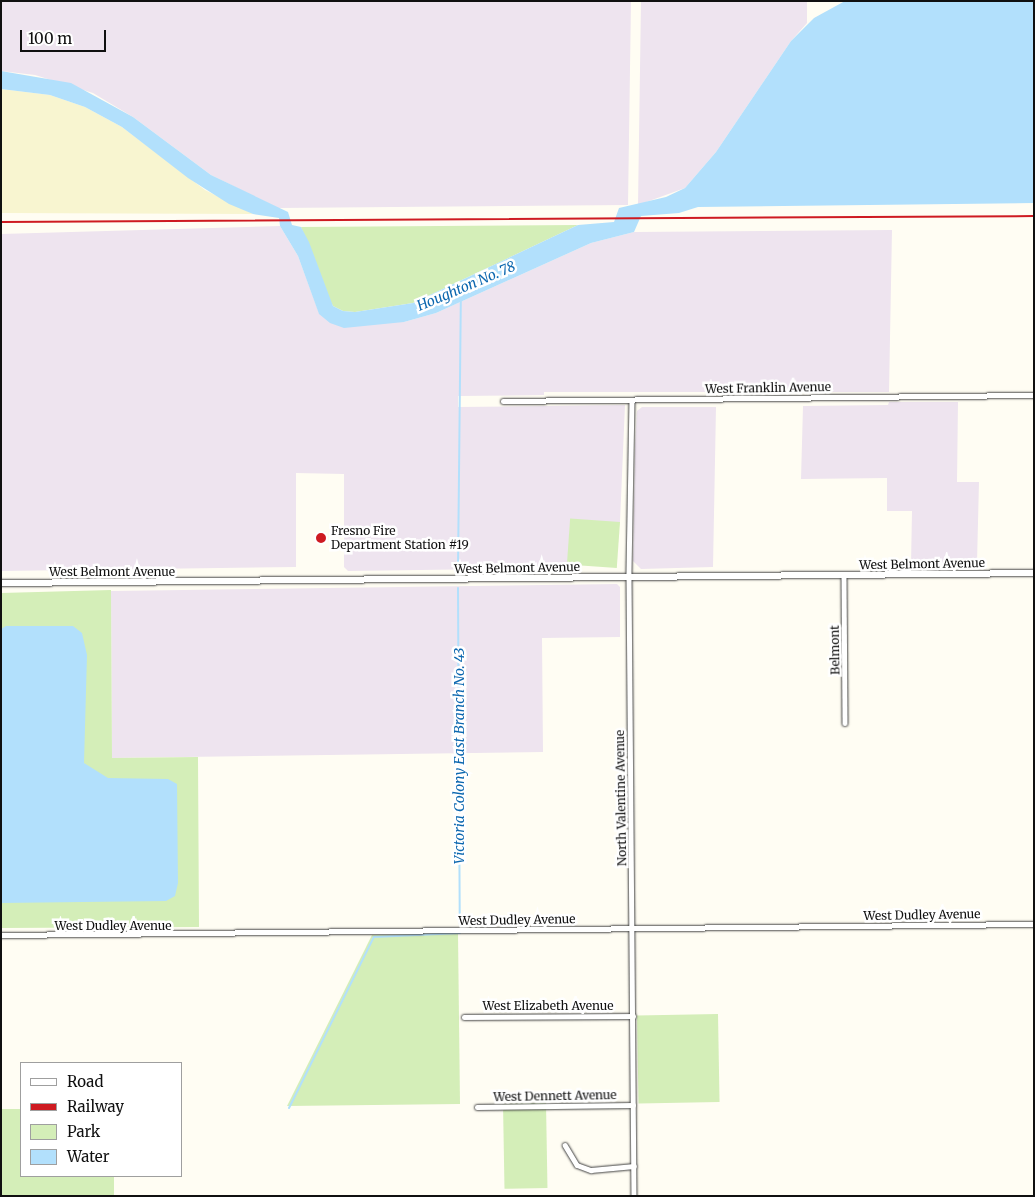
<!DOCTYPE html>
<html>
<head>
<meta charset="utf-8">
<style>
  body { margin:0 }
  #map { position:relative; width:1035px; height:1197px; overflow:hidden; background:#fffdf3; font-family:Merriweather,serif }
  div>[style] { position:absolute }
  .industrial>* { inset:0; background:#eee4ef }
  .farmland>* { inset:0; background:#f8f5d0 }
  .green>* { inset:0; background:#d4eeb8; transform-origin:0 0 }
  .water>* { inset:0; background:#b2e0fc }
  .stream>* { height:2px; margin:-1px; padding:0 1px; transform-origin:1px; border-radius:1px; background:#b2e0fc }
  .roads { filter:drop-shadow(0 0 1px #434343) drop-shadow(0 0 1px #434343) }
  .minor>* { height:4.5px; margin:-2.25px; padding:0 2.25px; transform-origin:2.25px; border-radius:2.25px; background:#fff }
  .tertiary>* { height:5.5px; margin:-2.75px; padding:0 2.75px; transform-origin:2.75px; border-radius:2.75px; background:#fff }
  .rail>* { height:2px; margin:-1px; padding:0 1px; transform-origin:1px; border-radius:1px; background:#ce1a21 }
  .dots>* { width:14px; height:14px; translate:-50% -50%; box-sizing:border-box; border:2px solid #fff; border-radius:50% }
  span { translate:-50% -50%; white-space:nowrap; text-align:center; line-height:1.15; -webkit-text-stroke:5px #fff; paint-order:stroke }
  .street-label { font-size:12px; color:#101010 }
  .poi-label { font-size:12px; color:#101010 }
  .left { translate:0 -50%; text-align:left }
  .water-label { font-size:14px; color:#0c67af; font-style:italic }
  .frame { position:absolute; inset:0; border:2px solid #101010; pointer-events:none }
  .legend { position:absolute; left:20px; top:1062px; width:162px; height:115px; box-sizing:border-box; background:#fff; border:1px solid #9f9f9f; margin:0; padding:6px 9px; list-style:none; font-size:15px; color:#101010 }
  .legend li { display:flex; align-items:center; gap:10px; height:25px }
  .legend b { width:25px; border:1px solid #9f9f9f }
  .scale { position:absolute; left:20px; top:30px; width:86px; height:22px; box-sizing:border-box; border:2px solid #101010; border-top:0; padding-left:6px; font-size:15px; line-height:18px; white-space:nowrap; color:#101010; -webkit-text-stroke:4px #fff; paint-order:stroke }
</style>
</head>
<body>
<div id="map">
  <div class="industrial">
    <i style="clip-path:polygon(1px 1px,631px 1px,628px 205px,278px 208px,211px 175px,133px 117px,93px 93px,35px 75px,1px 71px)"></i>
    <i style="clip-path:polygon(641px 1px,807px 1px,807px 23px,791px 41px,716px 152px,685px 188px,638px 205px)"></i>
    <i style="clip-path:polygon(280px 226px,298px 256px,319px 313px,404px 322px,436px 313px,591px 243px,634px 232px,892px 230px,889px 392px,544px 392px,544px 395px,458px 396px,458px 407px,625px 405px,620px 522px,570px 523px,569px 568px,348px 571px,344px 567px,344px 474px,296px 473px,296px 567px,1px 571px,1px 234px)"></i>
    <i style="clip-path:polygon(889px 402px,958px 402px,957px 482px,979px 482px,977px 563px,911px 564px,912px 511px,887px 511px,887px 478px,801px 479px,803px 406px,888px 405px)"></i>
    <i style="clip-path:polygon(642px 407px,716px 407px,713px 567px,641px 569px,633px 561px,635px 445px,637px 411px)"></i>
    <i style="clip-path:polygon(617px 584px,620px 587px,620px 637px,542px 638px,543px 752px,112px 758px,111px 591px)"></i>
  </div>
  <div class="farmland">
    <i style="clip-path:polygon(1px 89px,50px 95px,85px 107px,122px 127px,205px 190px,253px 214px,1px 213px)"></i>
  </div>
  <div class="green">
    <i style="clip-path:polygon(578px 225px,413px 303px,355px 312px,343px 311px,333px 306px,328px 297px,301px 227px)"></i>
    <i style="left:620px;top:522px;width:46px;height:50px;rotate:94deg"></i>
    <i style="clip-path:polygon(111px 590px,112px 758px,198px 757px,199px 927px,1px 928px,1px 593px)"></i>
    <i style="clip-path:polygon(458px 934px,460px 1104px,287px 1106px,372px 935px)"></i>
    <i style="left:718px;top:1014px;width:88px;height:81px;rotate:89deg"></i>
    <i style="left:546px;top:1103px;width:85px;height:43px;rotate:89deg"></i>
    <i style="clip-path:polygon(1px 1109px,21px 1109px,21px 1176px,114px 1176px,114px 1196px,1px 1196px)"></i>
  </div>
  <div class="water">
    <i style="clip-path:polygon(845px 1px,1034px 1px,1034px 203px,698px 207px,679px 213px,641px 216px,634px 232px,591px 243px,436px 313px,404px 322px,344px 328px,330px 323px,319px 314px,298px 256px,280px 226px,279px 218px,253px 214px,229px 204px,188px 178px,122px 127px,85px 107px,50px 95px,1px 89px,1px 71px,71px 83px,133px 117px,211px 175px,288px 212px,292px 225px,301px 227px,309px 242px,333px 306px,343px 311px,355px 312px,413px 303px,578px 225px,614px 222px,619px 208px,666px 197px,685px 188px,716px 152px,791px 41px,814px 18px)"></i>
    <i style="clip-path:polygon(6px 626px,73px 626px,82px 633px,87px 655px,84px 763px,108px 778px,168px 779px,177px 784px,178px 883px,175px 896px,166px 901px,1px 903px,1px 629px)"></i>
  </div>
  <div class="stream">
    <i style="left:458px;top:569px;width:268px;rotate:-89.4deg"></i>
    <i style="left:458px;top:588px;width:336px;rotate:89.7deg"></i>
    <i style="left:289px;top:1108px;width:191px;rotate:-63.6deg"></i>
    <i style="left:374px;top:937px;width:86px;rotate:-2.7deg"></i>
  </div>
  <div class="roads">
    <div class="minor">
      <i style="left:632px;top:400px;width:177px;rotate:91deg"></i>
      <i style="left:629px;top:577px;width:619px;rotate:89.54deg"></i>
      <i style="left:503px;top:401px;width:531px;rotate:-0.65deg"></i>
      <i style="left:844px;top:576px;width:147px;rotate:89.6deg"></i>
      <i style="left:1px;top:935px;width:1033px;rotate:-0.61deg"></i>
      <i style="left:464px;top:1017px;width:169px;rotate:-0.3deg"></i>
      <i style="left:477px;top:1107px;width:156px;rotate:-0.7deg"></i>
      <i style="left:565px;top:1145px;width:23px;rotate:59deg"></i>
      <i style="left:577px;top:1165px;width:15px;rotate:20deg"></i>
      <i style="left:591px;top:1170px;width:43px;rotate:-5.3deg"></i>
    </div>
    <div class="tertiary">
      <i style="left:1px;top:583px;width:1033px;rotate:-0.55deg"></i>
    </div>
  </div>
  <div class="rail">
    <i style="left:1px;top:222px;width:1033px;rotate:-0.33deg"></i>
  </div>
  <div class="dots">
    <i style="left:321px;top:538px;background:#ce1a21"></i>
  </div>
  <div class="street-label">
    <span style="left:768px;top:388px;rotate:-1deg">West Franklin Avenue</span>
    <span style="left:922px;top:564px;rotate:-1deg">West Belmont Avenue</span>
    <span style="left:517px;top:568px;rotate:-1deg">West Belmont Avenue</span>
    <span style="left:112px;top:572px">West Belmont Avenue</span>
    <span style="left:835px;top:650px;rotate:-91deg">Belmont</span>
    <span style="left:621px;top:798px;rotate:-91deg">North Valentine Avenue</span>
    <span style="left:922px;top:915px;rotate:-1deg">West Dudley Avenue</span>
    <span style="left:517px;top:920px;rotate:-1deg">West Dudley Avenue</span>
    <span style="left:113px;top:926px">West Dudley Avenue</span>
    <span style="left:548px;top:1006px">West Elizabeth Avenue</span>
    <span style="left:555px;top:1096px;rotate:-1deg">West Dennett Avenue</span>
  </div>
  <div class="poi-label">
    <span class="left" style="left:331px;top:538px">Fresno Fire<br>Department Station #19</span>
  </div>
  <div class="water-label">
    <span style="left:466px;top:286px;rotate:-23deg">Houghton No. 78</span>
    <span style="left:459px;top:756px;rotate:-90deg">Victoria Colony East Branch No. 43</span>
  </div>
  <div class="frame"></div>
  <ul class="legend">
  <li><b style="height:6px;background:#fff"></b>Road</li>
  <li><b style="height:6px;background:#ce1a21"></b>Railway</li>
  <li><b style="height:14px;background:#d4eeb8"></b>Park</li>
  <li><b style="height:14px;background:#b2e0fc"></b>Water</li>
  </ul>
  <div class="scale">100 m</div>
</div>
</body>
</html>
